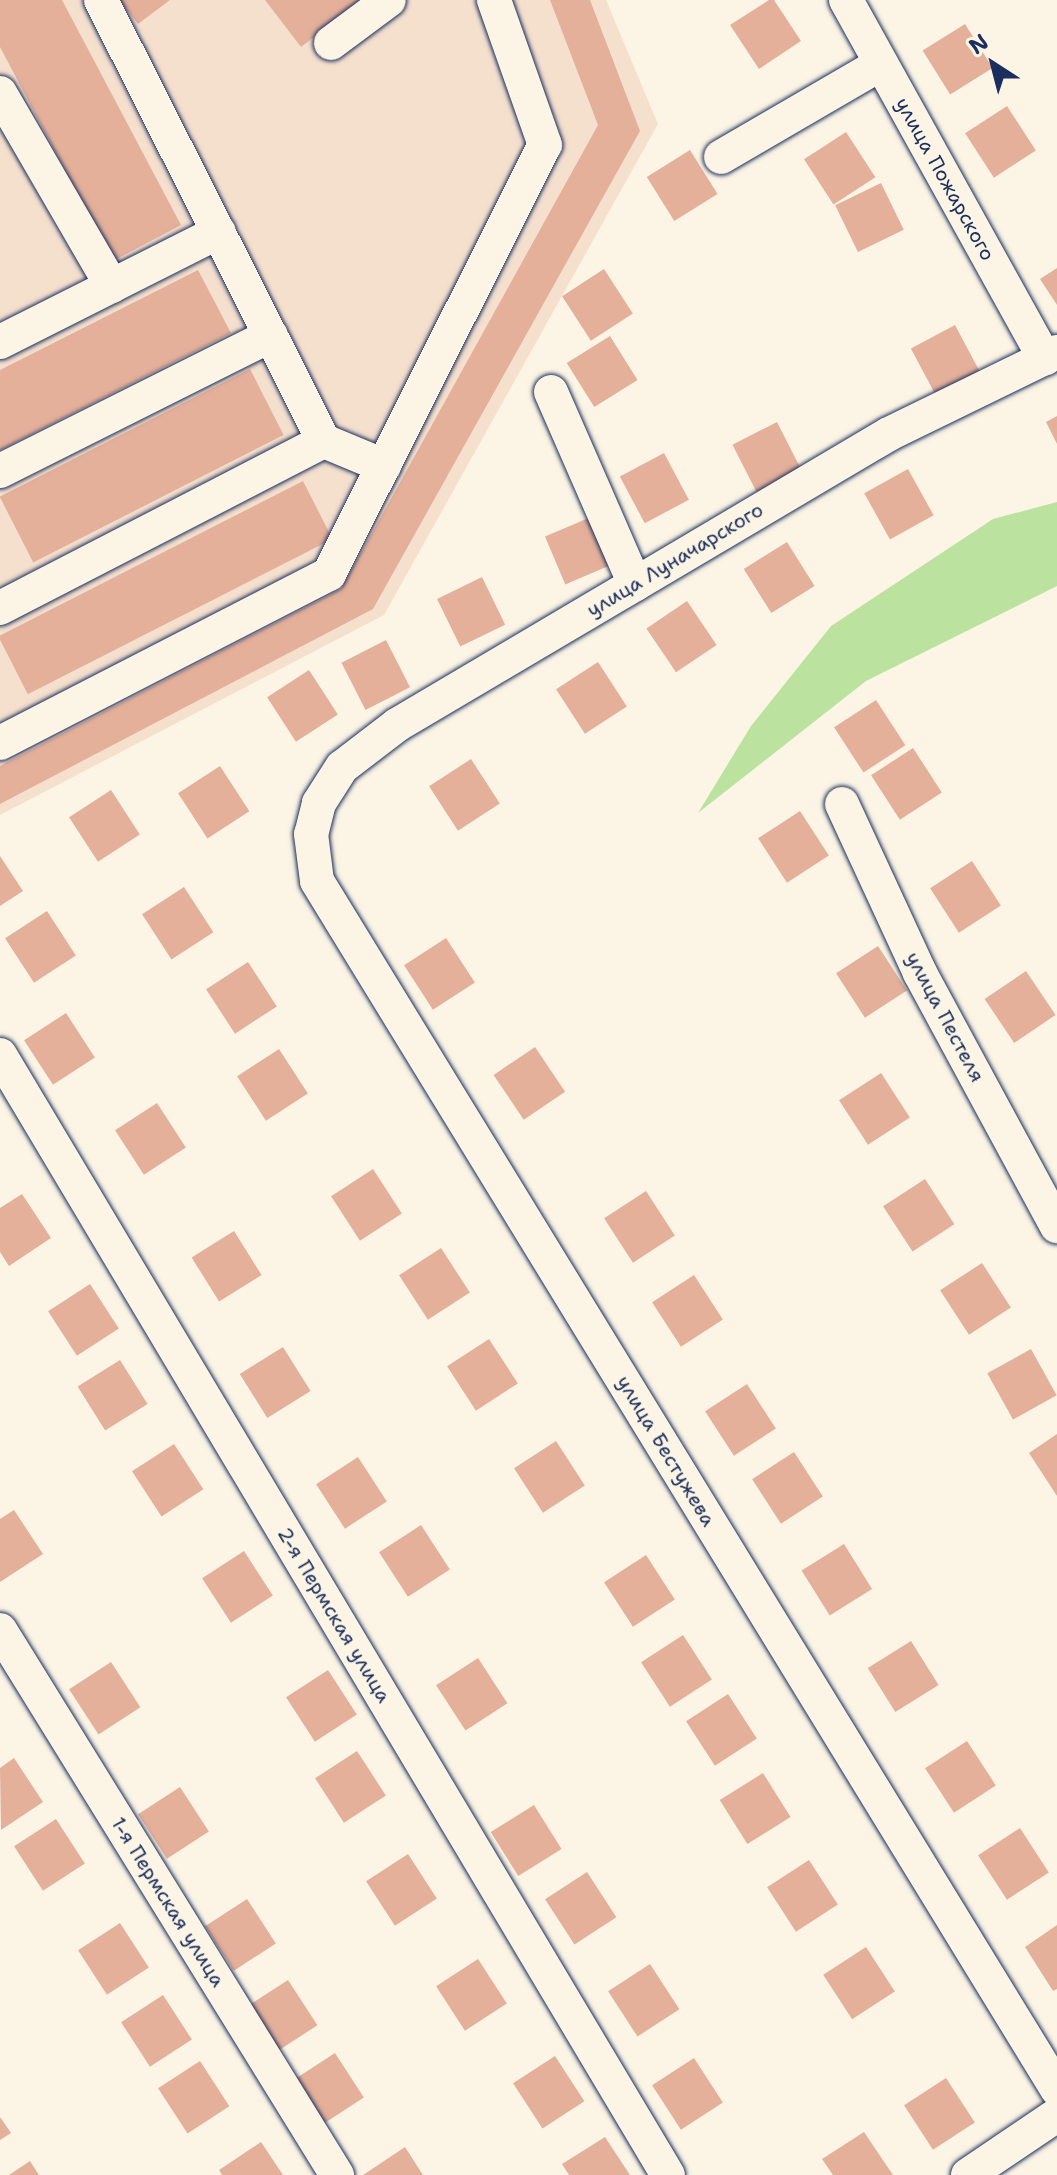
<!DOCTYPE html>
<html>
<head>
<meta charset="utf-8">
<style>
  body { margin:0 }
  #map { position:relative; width:1057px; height:2175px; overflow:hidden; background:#fcf5e5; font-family:"Shantell Sans",sans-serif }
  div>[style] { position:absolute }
  .built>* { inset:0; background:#f5e0ce }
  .green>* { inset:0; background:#bbe39f }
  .building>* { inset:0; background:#e5b09a; transform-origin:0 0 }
  .roads { filter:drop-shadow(0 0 2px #1b2f5e) drop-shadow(0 0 2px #1b2f5e) }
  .minor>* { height:34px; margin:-17px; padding:0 17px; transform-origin:17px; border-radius:17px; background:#fcf5e5 }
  span { translate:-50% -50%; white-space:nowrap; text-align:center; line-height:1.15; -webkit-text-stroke:6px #fcf5e5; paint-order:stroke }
  .street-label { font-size:20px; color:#1b2f5e }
  .north { position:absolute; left:953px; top:24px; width:80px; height:80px; -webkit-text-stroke:6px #fcf5e5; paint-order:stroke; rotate:324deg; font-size:22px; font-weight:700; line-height:32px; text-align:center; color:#1b2f5e }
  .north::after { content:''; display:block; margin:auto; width:28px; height:36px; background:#1b2f5e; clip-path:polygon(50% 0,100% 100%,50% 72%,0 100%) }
</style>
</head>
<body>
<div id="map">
  <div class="built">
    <i style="clip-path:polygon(0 0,606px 0,658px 124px,384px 615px,0 815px)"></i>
  </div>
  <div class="green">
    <i style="clip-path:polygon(1057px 502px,1057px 586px,866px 681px,698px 813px,751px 726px,831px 626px,993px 519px)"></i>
  </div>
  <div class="building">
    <i style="clip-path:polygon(0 0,62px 0,181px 225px,113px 261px,0 47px)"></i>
    <i style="clip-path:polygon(119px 0,170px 0,138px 24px)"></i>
    <i style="clip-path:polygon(265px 0,362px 0,301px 47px)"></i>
    <i style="clip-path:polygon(550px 0,590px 0,640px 131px,373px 609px,0 804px,0 766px,341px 589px,598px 125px)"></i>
    <i style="clip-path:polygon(769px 0,774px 0,801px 41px,759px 69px,730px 25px)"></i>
    <i style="left:965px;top:24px;width:52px;height:50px;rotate:58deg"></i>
    <i style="left:1007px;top:106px;width:53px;height:50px;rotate:57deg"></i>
    <i style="left:846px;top:132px;width:54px;height:50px;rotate:57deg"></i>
    <i style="left:690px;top:150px;width:52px;height:51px;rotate:58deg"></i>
    <i style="left:881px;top:183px;width:52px;height:51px;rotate:64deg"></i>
    <i style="clip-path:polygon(1057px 268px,1057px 305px,1040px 279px)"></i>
    <i style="left:604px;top:269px;width:53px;height:50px;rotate:57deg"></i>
    <i style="clip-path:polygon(198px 270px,231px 333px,0 450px,0 370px)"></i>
    <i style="left:955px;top:325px;width:53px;height:50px;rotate:62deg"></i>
    <i style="left:610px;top:336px;width:52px;height:51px;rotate:58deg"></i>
    <i style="left:250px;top:369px;width:74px;height:281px;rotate:63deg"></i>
    <i style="clip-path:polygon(1057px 416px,1057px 444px,1046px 422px)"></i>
    <i style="left:777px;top:422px;width:53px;height:50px;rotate:63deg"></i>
    <i style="left:664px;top:453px;width:53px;height:50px;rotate:62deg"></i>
    <i style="left:908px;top:469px;width:53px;height:50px;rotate:61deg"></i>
    <i style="left:303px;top:481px;width:65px;height:342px;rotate:63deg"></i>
    <i style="left:591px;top:517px;width:52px;height:50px;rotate:67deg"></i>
    <i style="left:787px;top:542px;width:52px;height:51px;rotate:58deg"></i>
    <i style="left:482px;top:577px;width:53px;height:50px;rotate:64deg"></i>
    <i style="left:687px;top:601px;width:53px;height:49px;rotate:56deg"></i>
    <i style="left:386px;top:640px;width:53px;height:50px;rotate:63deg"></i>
    <i style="left:598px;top:662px;width:53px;height:50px;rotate:57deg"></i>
    <i style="left:309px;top:670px;width:53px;height:50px;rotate:57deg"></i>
    <i style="left:876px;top:700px;width:54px;height:50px;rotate:57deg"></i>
    <i style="left:913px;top:748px;width:53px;height:50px;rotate:57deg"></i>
    <i style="left:471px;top:759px;width:53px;height:50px;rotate:57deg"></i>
    <i style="left:220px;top:766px;width:54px;height:50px;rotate:57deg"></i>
    <i style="left:111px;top:790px;width:53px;height:50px;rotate:57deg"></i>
    <i style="left:800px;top:811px;width:53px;height:50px;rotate:57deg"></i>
    <i style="clip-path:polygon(0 856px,23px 891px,0 906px)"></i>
    <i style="left:972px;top:861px;width:53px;height:50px;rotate:57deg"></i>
    <i style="left:184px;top:887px;width:54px;height:50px;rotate:57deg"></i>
    <i style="left:47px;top:911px;width:53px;height:50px;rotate:57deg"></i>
    <i style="left:446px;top:938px;width:53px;height:50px;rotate:57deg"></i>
    <i style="left:878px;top:946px;width:53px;height:50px;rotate:57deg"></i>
    <i style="left:248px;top:962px;width:53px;height:50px;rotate:57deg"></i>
    <i style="left:1026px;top:971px;width:53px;height:50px;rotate:56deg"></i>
    <i style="left:66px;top:1013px;width:53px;height:50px;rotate:57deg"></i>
    <i style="left:535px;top:1047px;width:54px;height:50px;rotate:56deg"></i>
    <i style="left:279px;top:1049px;width:53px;height:50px;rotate:57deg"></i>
    <i style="left:881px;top:1073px;width:53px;height:50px;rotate:57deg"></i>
    <i style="left:157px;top:1103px;width:53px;height:50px;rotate:57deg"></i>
    <i style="left:373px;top:1169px;width:53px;height:50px;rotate:57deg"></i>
    <i style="left:925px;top:1179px;width:54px;height:50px;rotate:57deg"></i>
    <i style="left:646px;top:1191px;width:53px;height:50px;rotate:57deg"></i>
    <i style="clip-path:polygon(22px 1194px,51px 1238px,9px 1266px,0 1252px,0 1208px)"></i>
    <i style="left:234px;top:1231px;width:52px;height:50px;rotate:58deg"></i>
    <i style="left:441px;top:1248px;width:53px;height:50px;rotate:57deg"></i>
    <i style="left:982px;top:1263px;width:53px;height:50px;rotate:57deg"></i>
    <i style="left:694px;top:1275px;width:53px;height:50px;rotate:57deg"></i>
    <i style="left:90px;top:1284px;width:53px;height:50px;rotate:57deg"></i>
    <i style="left:489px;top:1339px;width:53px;height:50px;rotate:57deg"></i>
    <i style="left:283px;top:1347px;width:52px;height:51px;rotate:58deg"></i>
    <i style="left:1031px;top:1349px;width:53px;height:50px;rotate:61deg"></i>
    <i style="left:120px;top:1360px;width:52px;height:50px;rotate:58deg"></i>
    <i style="left:747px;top:1384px;width:53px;height:50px;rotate:57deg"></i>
    <i style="clip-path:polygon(1057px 1434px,1057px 1496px,1029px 1453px)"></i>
    <i style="left:556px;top:1441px;width:53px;height:50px;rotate:57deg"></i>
    <i style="left:174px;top:1444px;width:54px;height:50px;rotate:57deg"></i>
    <i style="left:794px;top:1452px;width:53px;height:50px;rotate:57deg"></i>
    <i style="left:358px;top:1457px;width:53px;height:50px;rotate:57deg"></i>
    <i style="clip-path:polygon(14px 1510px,43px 1554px,0 1582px,0 1519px)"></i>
    <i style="left:421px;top:1525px;width:53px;height:50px;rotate:57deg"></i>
    <i style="left:844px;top:1544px;width:53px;height:50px;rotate:58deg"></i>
    <i style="left:244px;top:1551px;width:53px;height:50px;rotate:57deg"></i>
    <i style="left:646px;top:1555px;width:53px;height:50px;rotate:57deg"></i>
    <i style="left:683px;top:1635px;width:53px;height:50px;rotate:57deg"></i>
    <i style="left:911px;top:1641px;width:52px;height:51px;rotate:58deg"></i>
    <i style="left:478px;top:1658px;width:54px;height:50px;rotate:57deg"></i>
    <i style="left:111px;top:1662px;width:54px;height:50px;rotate:57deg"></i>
    <i style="left:328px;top:1670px;width:53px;height:50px;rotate:57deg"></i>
    <i style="left:728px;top:1694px;width:53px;height:50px;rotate:57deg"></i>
    <i style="left:967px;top:1741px;width:53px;height:50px;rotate:57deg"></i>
    <i style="left:357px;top:1751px;width:53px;height:50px;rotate:57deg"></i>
    <i style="clip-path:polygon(14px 1758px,43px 1802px,1px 1830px,0 1768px)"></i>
    <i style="left:763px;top:1773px;width:52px;height:51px;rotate:58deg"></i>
    <i style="left:180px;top:1787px;width:53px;height:50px;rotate:57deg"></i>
    <i style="left:534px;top:1805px;width:52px;height:51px;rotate:58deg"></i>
    <i style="left:56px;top:1819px;width:53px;height:50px;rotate:57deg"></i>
    <i style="left:1020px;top:1828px;width:53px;height:50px;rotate:57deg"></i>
    <i style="left:408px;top:1854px;width:53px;height:50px;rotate:57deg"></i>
    <i style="left:809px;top:1860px;width:53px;height:50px;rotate:57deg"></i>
    <i style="left:587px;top:1872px;width:54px;height:50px;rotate:57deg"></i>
    <i style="left:247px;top:1899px;width:53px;height:50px;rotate:57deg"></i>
    <i style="left:120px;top:1923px;width:53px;height:50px;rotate:57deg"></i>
    <i style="clip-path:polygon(1057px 1925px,1057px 1989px,1053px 1991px,1025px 1947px)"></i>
    <i style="left:866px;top:1947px;width:53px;height:51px;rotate:57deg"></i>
    <i style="left:478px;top:1959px;width:53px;height:50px;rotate:57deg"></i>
    <i style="left:650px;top:1964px;width:54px;height:50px;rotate:57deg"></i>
    <i style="left:288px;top:1980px;width:54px;height:50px;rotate:57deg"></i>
    <i style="left:163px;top:1995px;width:53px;height:50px;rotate:57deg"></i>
    <i style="left:335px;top:2053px;width:53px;height:50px;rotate:57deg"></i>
    <i style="left:555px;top:2056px;width:54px;height:50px;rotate:57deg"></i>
    <i style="left:694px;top:2058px;width:53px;height:50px;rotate:57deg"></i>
    <i style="left:200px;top:2061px;width:54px;height:50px;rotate:57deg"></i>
    <i style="left:946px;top:2078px;width:53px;height:50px;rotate:57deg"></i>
    <i style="clip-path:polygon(0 2117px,11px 2133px,0 2140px)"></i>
    <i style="clip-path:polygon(864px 2132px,893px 2175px,833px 2175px,822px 2159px)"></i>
    <i style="clip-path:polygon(605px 2137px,630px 2175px,569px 2175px,562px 2164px)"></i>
    <i style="clip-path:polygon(261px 2142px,283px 2175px,222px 2175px,219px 2170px)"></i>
    <i style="clip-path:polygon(405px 2147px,423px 2175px,363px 2175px)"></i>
    <i style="clip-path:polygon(30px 2161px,39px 2175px,9px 2175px)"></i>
  </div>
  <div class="roads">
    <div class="minor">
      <i style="left:101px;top:0;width:494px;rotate:63.2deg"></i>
      <i style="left:324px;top:441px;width:65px;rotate:22.6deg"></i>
      <i style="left:846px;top:0;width:410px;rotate:61deg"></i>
      <i style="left:331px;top:43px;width:72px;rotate:-36.6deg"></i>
      <i style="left:0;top:93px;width:223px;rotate:59.9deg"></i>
      <i style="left:721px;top:157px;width:185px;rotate:-30.2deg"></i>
      <i style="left:0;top:342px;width:245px;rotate:-26.7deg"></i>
      <i style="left:1057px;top:352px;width:187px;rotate:154deg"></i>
      <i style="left:889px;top:434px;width:572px;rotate:149.4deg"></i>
      <i style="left:397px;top:725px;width:69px;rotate:142.6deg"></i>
      <i style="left:342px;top:767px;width:43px;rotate:122.6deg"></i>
      <i style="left:319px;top:803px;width:32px;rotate:104deg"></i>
      <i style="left:311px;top:834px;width:47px;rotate:82.7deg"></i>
      <i style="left:317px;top:881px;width:1417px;rotate:58.51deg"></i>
      <i style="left:551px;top:392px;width:210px;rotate:66.4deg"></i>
      <i style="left:0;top:471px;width:303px;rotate:-26.6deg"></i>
      <i style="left:0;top:608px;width:365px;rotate:-27.3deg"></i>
      <i style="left:0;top:743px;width:370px;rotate:-27.2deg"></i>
      <i style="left:329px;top:574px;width:480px;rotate:-63.3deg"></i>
      <i style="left:545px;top:145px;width:154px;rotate:-109.4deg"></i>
      <i style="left:842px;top:804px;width:186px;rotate:65.2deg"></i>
      <i style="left:920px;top:973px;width:288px;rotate:61.6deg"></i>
      <i style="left:0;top:1055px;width:1304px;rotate:59.19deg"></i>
      <i style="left:0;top:1630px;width:641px;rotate:58.27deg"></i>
      <i style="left:968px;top:2175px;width:107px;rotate:-34deg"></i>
    </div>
  </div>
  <div class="street-label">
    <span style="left:945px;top:179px;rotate:61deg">улица Пожарского</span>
    <span style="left:675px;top:560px;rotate:-31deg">улица Луначарского</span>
    <span style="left:945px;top:1017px;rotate:62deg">улица Пестеля</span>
    <span style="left:666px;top:1451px;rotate:59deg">улица Бестужева</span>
    <span style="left:334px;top:1615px;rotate:59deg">2-я Пермская улица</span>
    <span style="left:168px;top:1902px;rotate:58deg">1-я Пермская улица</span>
  </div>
  <div class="north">N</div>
</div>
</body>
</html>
